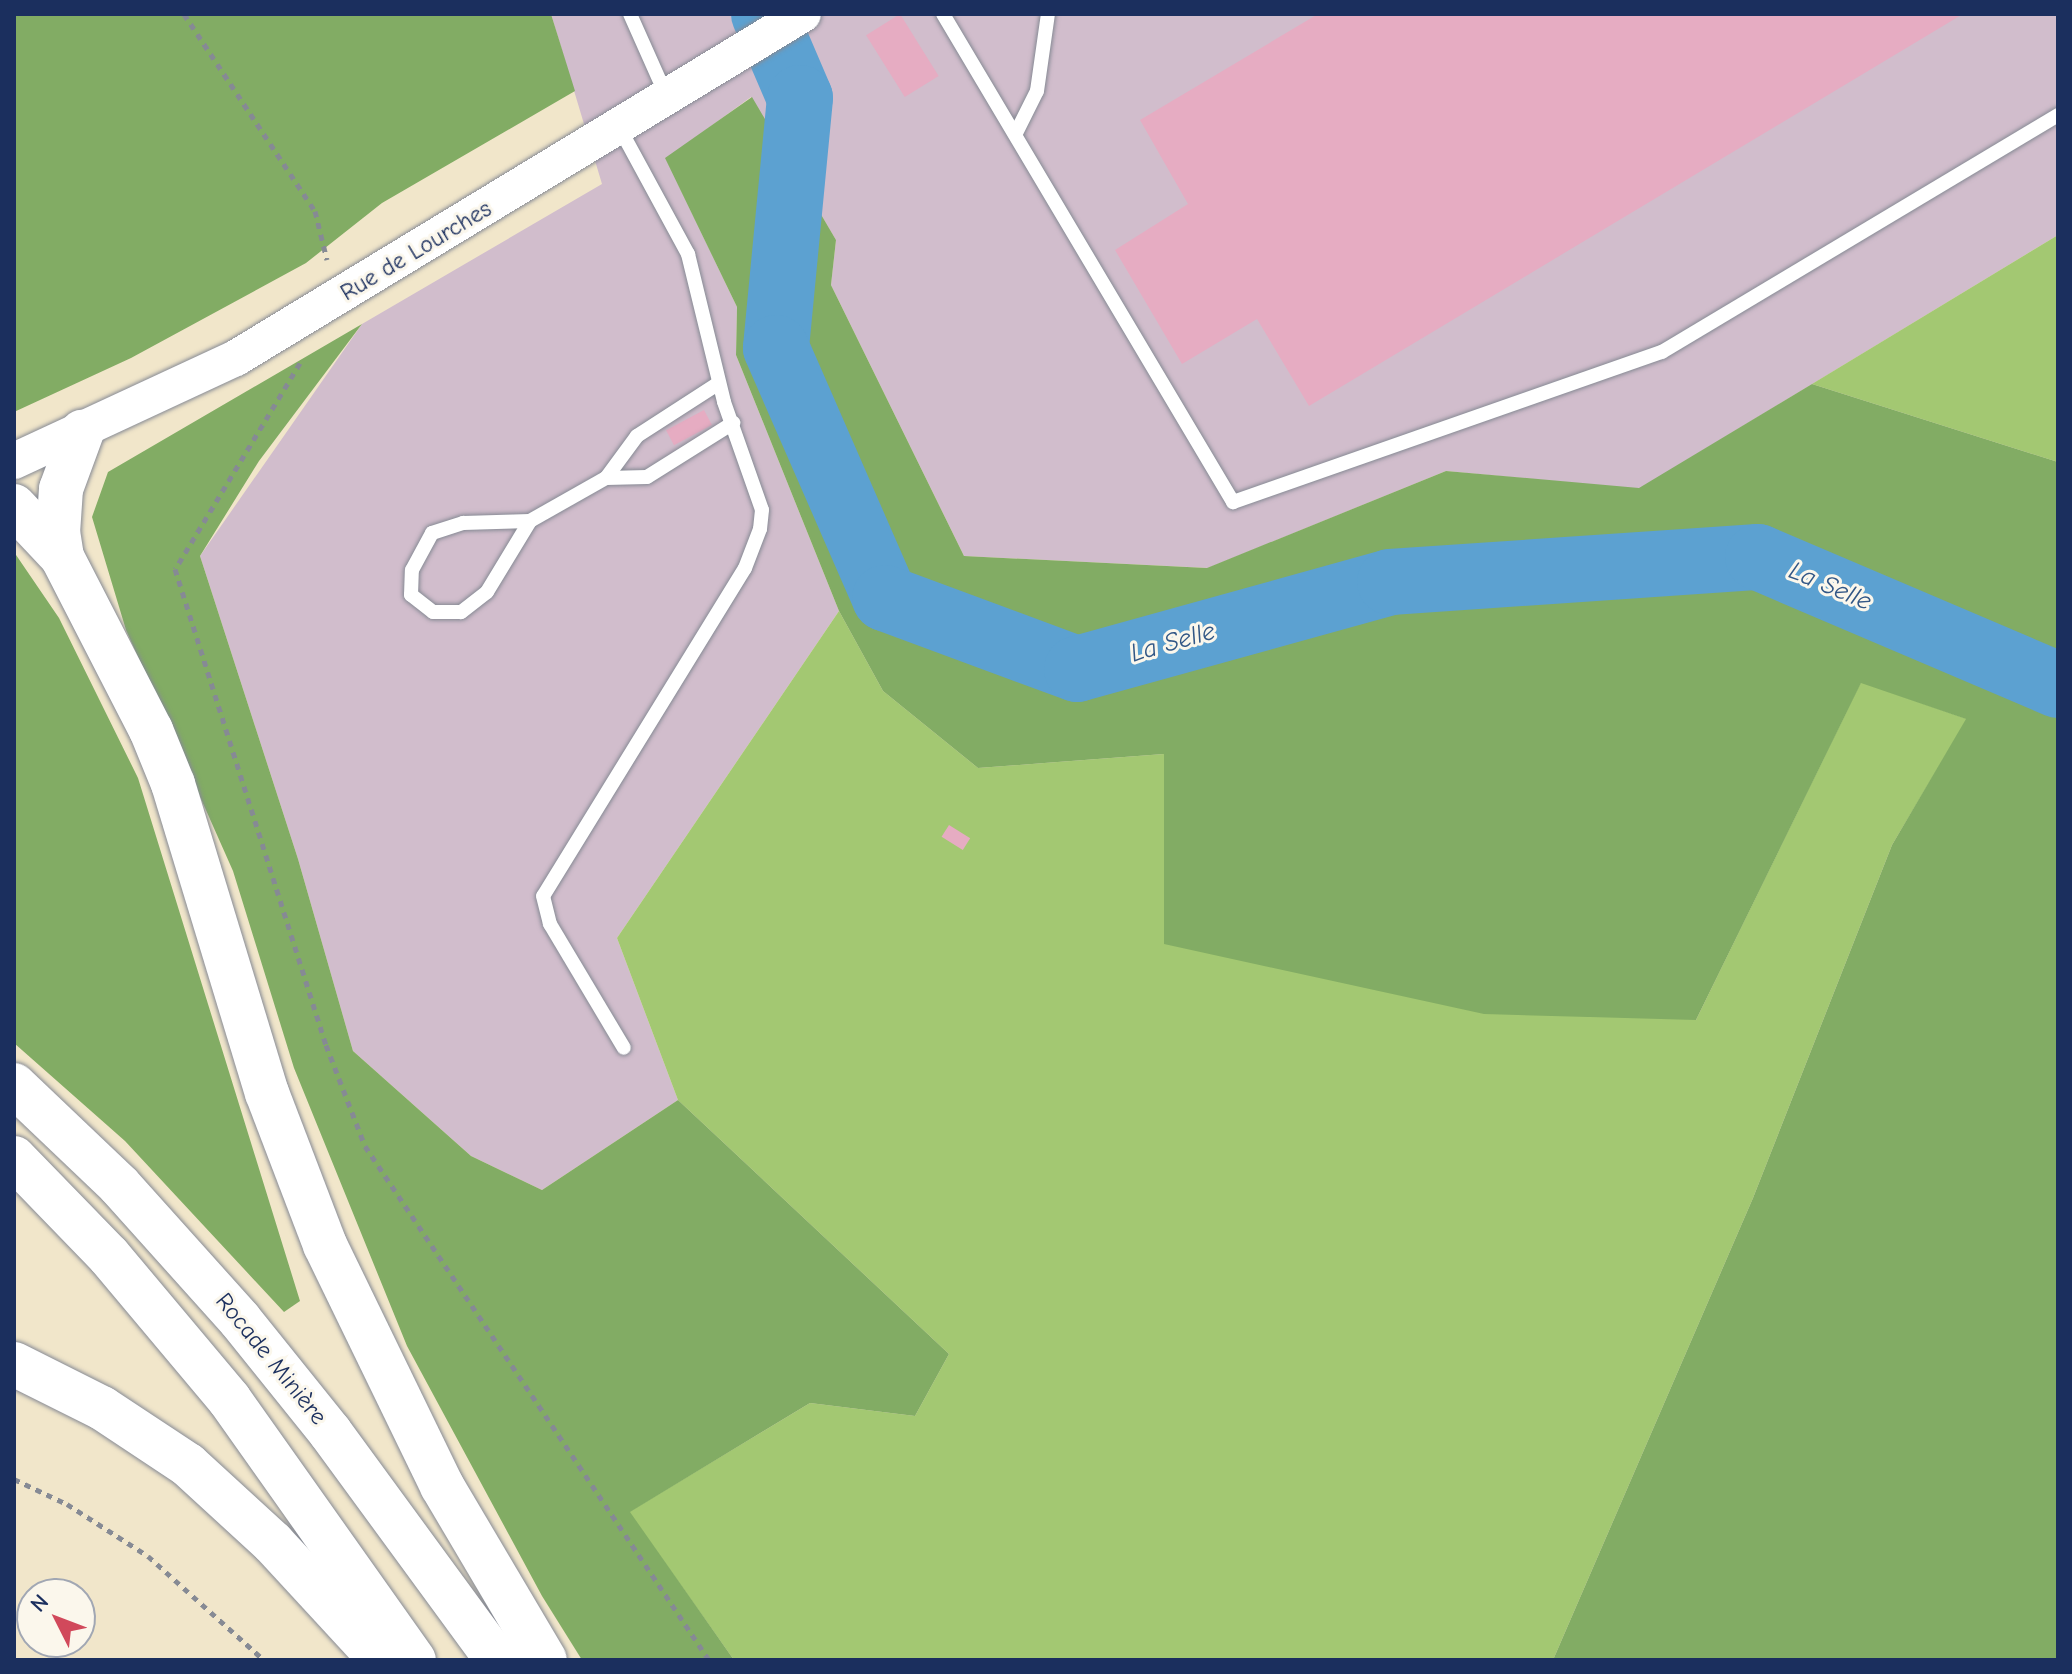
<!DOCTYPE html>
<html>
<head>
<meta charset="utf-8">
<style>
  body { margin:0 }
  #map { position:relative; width:2072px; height:1674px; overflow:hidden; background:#f1e6ca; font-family:"Comic Neue",sans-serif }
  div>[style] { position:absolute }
  .industrial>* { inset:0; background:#d1bdcc }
  .green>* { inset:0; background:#a3c872 }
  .forest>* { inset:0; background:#82ac64 }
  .river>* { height:66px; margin:-33px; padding:0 33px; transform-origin:33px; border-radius:33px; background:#5ca1d1 }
  .building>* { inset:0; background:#e6acc2; transform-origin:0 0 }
  .path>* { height:5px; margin-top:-2.5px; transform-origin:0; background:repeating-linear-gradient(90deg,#868a94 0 6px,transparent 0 12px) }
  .roads { filter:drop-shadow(0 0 2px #868a94) drop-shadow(0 0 2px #868a94) }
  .service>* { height:14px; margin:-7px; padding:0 7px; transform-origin:7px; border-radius:7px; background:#fff }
  .tertiary>* { height:36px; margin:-18px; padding:0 18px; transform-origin:18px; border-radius:18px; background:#fff }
  .motorway>* { height:44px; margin:-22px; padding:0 22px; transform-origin:22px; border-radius:22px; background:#fff }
  span { translate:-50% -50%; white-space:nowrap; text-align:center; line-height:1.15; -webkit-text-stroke:6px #fbf7ec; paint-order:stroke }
  .street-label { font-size:24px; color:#1b2f5e }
  .water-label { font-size:26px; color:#325786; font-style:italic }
  .frame { position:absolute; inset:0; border:16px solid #1b2f5e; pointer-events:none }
  .north { position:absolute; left:16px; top:1578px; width:80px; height:80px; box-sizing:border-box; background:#fbf7ec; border:2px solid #a1a7b3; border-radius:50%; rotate:312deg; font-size:22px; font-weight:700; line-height:32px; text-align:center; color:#1b2f5e }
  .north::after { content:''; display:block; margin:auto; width:28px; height:36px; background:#d1495b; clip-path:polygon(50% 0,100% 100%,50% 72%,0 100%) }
</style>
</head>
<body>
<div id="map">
  <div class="industrial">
    <i style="clip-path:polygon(551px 14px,2058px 14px,2058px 235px,1639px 489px,1446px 471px,1208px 568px,964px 556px,831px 285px,836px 240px,751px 97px,666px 159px,737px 307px,736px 355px,839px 611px,617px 938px,678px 1100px,542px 1190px,471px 1156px,353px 1051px,298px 859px,200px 556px,362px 324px,602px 184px)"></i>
  </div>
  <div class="green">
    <i style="clip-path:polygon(2058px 235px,2058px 462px,1812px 384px)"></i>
    <i style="clip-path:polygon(839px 611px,883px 691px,978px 768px,1164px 754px,1696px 1020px,1861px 682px,1967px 719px,1892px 845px,1753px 1198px,1553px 1660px,734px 1660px,629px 1512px,810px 1403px,915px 1416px,949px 1354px,678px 1100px,617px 938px)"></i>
  </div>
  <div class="forest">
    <i style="clip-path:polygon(14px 14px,551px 14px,575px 91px,382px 203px,306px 263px,131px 358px,14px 412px)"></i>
    <i style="clip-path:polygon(752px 97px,836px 240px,831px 285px,964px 556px,1207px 568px,1446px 471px,1639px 488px,1812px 384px,2058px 462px,2058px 1660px,1553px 1660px,1753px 1198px,1892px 845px,1966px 719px,1861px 683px,1696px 1020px,1484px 1014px,1164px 944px,1164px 754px,978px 768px,883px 691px,839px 611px,736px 355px,737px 307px,665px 158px)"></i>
    <i style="clip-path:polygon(362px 324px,259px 461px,200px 556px,298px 859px,353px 1051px,471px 1156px,542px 1190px,678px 1100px,949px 1354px,915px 1416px,810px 1403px,630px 1512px,734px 1660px,582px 1660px,542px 1596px,407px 1346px,294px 1068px,233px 871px,126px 630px,92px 517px,108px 472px)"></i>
    <i style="clip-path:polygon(14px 552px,59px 618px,138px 778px,300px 1301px,284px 1312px,125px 1141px,14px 1043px)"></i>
  </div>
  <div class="river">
    <i style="left:764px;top:14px;width:91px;rotate:66.8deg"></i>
    <i style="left:800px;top:98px;width:251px;rotate:95.5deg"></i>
    <i style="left:776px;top:348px;width:273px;rotate:66.4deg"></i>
    <i style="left:885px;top:598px;width:205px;rotate:20.3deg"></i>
    <i style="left:1077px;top:669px;width:325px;rotate:-15.5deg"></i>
    <i style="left:1390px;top:582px;width:369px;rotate:-3.9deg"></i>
    <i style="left:1758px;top:557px;width:326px;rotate:23.1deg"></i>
  </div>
  <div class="building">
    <i style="left:900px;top:14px;width:73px;height:40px;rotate:58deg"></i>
    <i style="clip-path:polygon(1318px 14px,1963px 14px,1309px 406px,1257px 319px,1182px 364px,1115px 250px,1188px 204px,1140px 120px)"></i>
    <i style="left:704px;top:410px;width:17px;height:43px;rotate:62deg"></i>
    <i style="left:949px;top:825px;width:25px;height:14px;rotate:32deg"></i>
  </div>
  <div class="path">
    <i style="left:184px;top:14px;width:237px;rotate:56.4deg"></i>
    <i style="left:315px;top:211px;width:50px;rotate:76.2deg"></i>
    <i style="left:300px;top:363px;width:241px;rotate:121.2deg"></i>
    <i style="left:175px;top:569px;width:499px;rotate:72.4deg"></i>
    <i style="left:326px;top:1045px;width:108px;rotate:68.9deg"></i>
    <i style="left:365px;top:1146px;width:618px;rotate:56.21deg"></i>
    <i style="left:14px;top:1479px;width:59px;rotate:25.3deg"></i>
    <i style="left:67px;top:1504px;width:96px;rotate:32.7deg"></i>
    <i style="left:148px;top:1556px;width:156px;rotate:41.9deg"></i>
  </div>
  <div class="roads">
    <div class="service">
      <i style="left:630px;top:14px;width:91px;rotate:66deg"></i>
      <i style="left:943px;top:14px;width:568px;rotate:59.28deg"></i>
      <i style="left:1233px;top:502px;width:454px;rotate:-19.3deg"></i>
      <i style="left:1662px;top:352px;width:462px;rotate:-30.9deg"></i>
      <i style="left:619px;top:127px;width:145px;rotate:61.5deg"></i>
      <i style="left:688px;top:254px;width:152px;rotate:76.3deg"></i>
      <i style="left:724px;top:402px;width:114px;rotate:70.6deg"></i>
      <i style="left:762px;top:510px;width:19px;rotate:96deg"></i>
      <i style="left:760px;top:529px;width:42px;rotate:111deg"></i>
      <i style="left:745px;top:568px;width:385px;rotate:121.6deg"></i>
      <i style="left:543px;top:896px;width:29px;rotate:76deg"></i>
      <i style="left:550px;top:924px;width:144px;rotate:59.2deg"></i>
      <i style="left:1016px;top:133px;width:47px;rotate:-63.4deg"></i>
      <i style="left:1037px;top:91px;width:78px;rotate:-81.9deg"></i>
      <i style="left:719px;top:383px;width:98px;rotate:147.1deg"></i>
      <i style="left:637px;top:436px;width:52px;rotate:126.4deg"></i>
      <i style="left:606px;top:478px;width:41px;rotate:-1.4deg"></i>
      <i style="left:647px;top:477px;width:102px;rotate:-32.1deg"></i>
      <i style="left:530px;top:521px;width:83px;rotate:121.2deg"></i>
      <i style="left:487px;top:592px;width:33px;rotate:142deg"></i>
      <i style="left:461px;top:612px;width:28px;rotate:180deg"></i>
      <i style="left:433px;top:612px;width:28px;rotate:-142deg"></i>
      <i style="left:411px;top:595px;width:25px;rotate:-88deg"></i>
      <i style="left:412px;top:570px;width:42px;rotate:-61.6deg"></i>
      <i style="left:432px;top:533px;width:33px;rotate:-18deg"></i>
      <i style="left:463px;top:523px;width:67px;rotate:-1.7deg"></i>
      <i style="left:530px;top:521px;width:87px;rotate:-29.5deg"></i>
    </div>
    <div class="tertiary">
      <i style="left:14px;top:461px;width:245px;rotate:-24.9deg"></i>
      <i style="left:236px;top:358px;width:663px;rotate:-31.25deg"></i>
    </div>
    <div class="motorway">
      <i style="left:14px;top:506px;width:70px;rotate:46.7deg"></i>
      <i style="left:62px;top:557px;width:195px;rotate:62.8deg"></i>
      <i style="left:151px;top:730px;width:58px;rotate:67.8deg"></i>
      <i style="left:173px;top:784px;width:323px;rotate:73.1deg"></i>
      <i style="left:267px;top:1093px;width:163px;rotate:69.1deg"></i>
      <i style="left:325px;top:1245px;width:268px;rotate:64.1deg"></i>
      <i style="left:442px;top:1486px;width:202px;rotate:59.4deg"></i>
      <i style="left:62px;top:557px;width:24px;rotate:-99deg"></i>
      <i style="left:58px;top:533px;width:44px;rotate:-86.1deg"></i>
      <i style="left:61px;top:489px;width:61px;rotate:-69.8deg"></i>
      <i style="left:14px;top:1085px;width:145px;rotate:43.6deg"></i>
      <i style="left:119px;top:1185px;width:181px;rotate:48.1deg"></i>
      <i style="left:240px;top:1320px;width:144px;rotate:51.2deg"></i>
      <i style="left:330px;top:1432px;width:283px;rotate:53.8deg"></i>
      <i style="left:14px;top:1158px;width:136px;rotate:45.9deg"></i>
      <i style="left:109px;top:1256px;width:187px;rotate:50deg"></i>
      <i style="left:229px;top:1399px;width:320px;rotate:54.7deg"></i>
      <i style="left:14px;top:1364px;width:98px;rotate:26.6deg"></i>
      <i style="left:102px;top:1408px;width:103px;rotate:33.5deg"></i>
      <i style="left:188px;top:1465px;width:115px;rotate:42.5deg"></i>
      <i style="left:273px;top:1543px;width:159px;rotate:47.3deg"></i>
    </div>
  </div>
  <div class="street-label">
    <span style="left:416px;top:251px;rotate:-31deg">Rue de Lourches</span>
    <span style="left:271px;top:1359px;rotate:51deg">Rocade Minière</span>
  </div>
  <div class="water-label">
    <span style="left:1830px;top:587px;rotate:23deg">La Selle</span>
    <span style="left:1173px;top:643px;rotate:-16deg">La Selle</span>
  </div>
  <div class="frame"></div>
  <div class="north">N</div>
</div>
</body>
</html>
